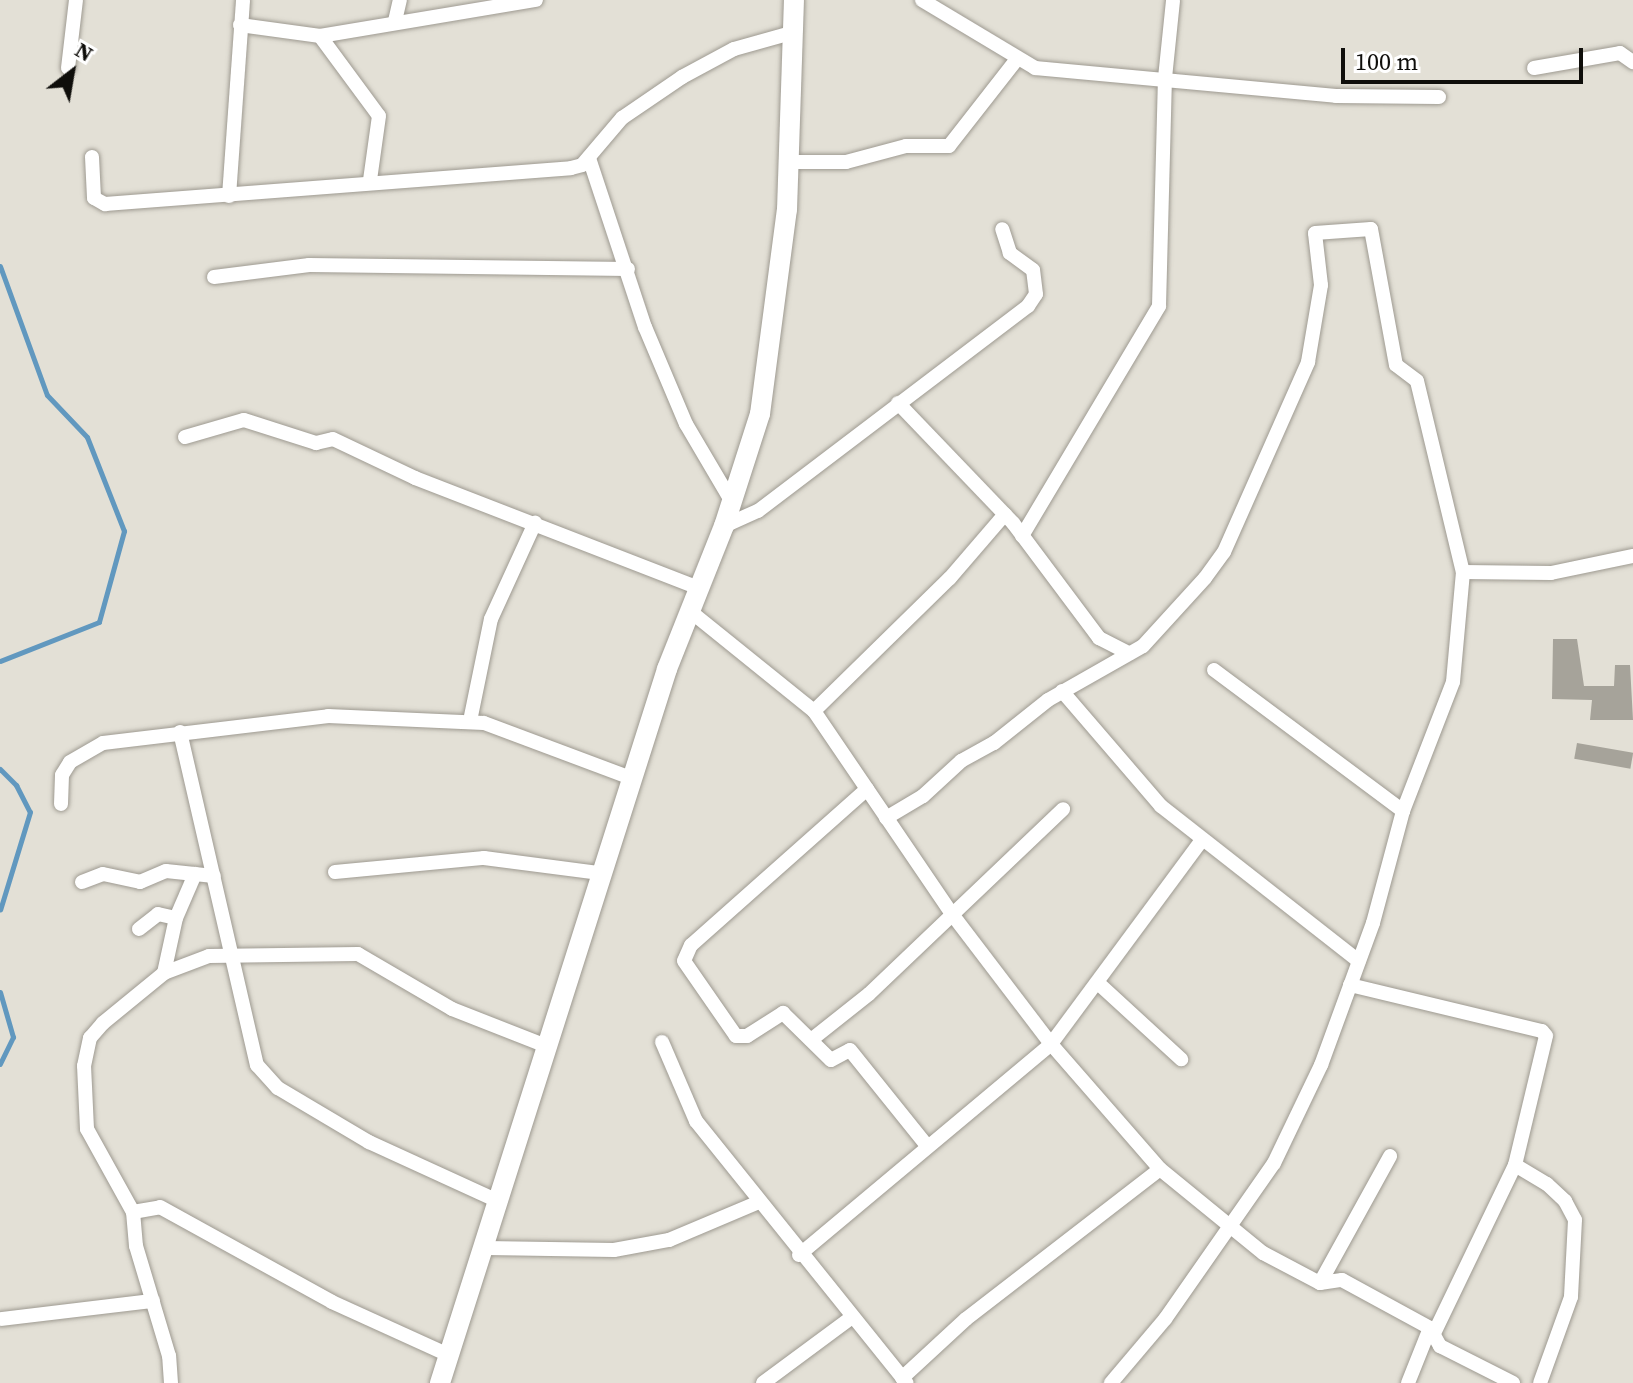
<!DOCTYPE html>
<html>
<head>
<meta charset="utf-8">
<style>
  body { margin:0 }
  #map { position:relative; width:1633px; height:1383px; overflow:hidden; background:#e3e0d6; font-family:"Source Serif 4",serif }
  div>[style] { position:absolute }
  .stream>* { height:5px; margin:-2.5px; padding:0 2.5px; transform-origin:2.5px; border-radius:2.5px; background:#6198bf }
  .building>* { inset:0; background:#a6a39a; transform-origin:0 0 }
  .roads { filter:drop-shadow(0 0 2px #9e9a91) drop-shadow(0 0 2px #9e9a91) }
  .street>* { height:14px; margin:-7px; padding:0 7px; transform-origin:7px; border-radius:7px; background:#fff }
  .secondary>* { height:20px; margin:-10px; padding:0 10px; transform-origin:10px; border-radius:10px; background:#fff }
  span { translate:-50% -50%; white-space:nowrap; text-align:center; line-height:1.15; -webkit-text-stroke:6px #fff; paint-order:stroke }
  .north { position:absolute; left:32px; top:32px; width:80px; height:80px; -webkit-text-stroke:6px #fff; paint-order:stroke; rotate:31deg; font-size:22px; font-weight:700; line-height:32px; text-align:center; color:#0f0e0b }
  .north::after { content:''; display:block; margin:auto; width:28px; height:36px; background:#0f0e0b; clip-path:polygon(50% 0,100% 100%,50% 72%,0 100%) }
  .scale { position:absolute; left:1341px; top:48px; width:242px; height:36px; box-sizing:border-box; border:4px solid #0f0e0b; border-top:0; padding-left:10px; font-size:24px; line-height:28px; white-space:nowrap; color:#0f0e0b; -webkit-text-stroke:6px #fff; paint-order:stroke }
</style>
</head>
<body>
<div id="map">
  <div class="stream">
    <i style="left:0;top:266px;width:137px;rotate:70deg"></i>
    <i style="left:47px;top:395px;width:58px;rotate:46.4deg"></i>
    <i style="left:87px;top:437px;width:101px;rotate:68.5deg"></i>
    <i style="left:124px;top:531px;width:94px;rotate:105.4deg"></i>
    <i style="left:99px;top:622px;width:106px;rotate:158.5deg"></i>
    <i style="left:0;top:769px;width:23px;rotate:45deg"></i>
    <i style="left:16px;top:785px;width:30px;rotate:63deg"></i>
    <i style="left:30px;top:812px;width:102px;rotate:107deg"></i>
    <i style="left:0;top:992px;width:47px;rotate:73.9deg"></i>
    <i style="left:13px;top:1037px;width:30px;rotate:116deg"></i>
  </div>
  <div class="building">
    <i style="clip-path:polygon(1553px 639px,1577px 639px,1584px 686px,1614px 686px,1615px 665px,1630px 665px,1633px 720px,1590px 720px,1592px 700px,1552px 699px)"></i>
    <i style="left:1577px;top:743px;width:57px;height:16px;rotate:10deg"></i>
  </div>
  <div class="roads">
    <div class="street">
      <i style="left:922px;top:0;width:132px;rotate:31deg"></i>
      <i style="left:1035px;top:68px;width:302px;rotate:5.3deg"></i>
      <i style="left:1336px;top:96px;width:103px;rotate:0.6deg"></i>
      <i style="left:395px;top:21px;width:22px;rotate:-77deg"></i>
      <i style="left:240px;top:25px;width:81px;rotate:7.8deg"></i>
      <i style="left:320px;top:36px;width:219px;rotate:-9.5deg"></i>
      <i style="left:320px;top:36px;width:99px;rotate:53.6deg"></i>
      <i style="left:379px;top:116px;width:65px;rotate:98deg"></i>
      <i style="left:68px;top:68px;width:68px;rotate:-83.3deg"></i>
      <i style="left:1534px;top:68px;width:87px;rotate:-9.9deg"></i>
      <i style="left:1620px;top:53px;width:16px;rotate:35deg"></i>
      <i style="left:92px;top:157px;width:41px;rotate:87.2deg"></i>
      <i style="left:94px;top:198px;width:13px;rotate:29deg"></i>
      <i style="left:105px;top:204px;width:467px;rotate:-4.4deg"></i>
      <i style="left:571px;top:168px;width:11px;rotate:-15deg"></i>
      <i style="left:582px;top:165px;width:62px;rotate:-49.6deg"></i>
      <i style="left:622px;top:118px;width:73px;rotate:-34.3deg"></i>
      <i style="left:682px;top:77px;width:59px;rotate:-28.3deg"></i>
      <i style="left:734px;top:49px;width:63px;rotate:-15.6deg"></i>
      <i style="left:589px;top:158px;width:178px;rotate:71.7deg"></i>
      <i style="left:645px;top:327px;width:105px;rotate:67.1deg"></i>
      <i style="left:686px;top:424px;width:91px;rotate:59.5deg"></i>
      <i style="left:789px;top:162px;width:57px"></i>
      <i style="left:846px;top:162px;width:62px;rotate:-14.9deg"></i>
      <i style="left:906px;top:146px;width:43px"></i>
      <i style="left:949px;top:146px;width:110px;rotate:-52deg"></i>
      <i style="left:229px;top:196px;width:196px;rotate:-85.9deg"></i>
      <i style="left:214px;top:277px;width:96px;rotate:-7.2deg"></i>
      <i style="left:309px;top:265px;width:319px;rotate:0.7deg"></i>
      <i style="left:898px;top:403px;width:166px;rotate:46.2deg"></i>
      <i style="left:1013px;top:523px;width:144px;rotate:53.2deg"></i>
      <i style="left:1099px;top:638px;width:34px;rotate:27deg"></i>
      <i style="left:185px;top:437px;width:61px;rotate:-16.1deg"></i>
      <i style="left:244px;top:420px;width:76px;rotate:17.7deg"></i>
      <i style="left:316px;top:443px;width:17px;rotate:-13deg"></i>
      <i style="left:333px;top:439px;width:91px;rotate:25.4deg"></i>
      <i style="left:415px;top:478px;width:305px;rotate:21.2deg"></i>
      <i style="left:724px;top:526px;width:37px;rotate:-24deg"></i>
      <i style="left:758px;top:511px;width:339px;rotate:-37.2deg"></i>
      <i style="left:1028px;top:306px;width:14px;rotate:-56deg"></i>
      <i style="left:1036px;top:294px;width:24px;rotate:-97deg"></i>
      <i style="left:1033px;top:270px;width:29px;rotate:-144deg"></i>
      <i style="left:1010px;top:253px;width:25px;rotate:-108deg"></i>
      <i style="left:1022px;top:536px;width:268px;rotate:-59.2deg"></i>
      <i style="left:1159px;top:306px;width:228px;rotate:-88.5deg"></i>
      <i style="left:1165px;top:78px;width:78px;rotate:-84.1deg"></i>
      <i style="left:1463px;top:572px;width:88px;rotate:0.7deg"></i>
      <i style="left:1551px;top:573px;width:84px;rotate:-11.7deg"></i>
      <i style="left:690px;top:611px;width:159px;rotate:38.9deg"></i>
      <i style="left:814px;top:711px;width:245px;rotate:55.8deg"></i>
      <i style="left:952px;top:914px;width:163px;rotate:52.7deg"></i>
      <i style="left:1051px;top:1044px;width:166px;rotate:48.9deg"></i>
      <i style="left:1160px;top:1169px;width:133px;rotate:39.2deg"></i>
      <i style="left:1263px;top:1253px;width:64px;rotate:27.8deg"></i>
      <i style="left:1320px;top:1283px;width:22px;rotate:-8deg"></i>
      <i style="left:1342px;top:1280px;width:100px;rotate:28.6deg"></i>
      <i style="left:1430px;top:1328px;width:21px;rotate:61deg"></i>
      <i style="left:1440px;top:1346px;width:82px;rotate:26.9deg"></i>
      <i style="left:1214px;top:670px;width:236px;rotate:36.7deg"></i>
      <i style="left:1062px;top:691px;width:152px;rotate:49.3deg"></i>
      <i style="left:1161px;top:806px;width:251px;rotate:38.1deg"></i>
      <i style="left:814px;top:711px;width:190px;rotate:-44.4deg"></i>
      <i style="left:950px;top:578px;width:84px;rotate:-49.3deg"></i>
      <i style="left:470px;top:721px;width:104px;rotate:-78.4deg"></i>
      <i style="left:491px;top:619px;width:106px;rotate:-65.4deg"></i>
      <i style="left:180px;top:732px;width:342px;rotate:77deg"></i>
      <i style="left:257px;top:1065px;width:31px;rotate:48deg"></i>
      <i style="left:278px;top:1088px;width:106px;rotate:30.7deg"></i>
      <i style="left:369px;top:1142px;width:144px;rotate:24.6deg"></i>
      <i style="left:867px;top:789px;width:235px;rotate:138.4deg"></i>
      <i style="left:691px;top:945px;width:17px;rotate:114deg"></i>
      <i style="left:684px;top:961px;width:91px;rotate:55.3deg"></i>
      <i style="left:736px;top:1036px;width:11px"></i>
      <i style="left:747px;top:1036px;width:43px;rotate:-32.6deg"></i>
      <i style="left:783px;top:1013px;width:67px;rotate:44.4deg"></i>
      <i style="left:831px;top:1060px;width:21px;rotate:-28deg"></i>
      <i style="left:850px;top:1050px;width:124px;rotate:51.2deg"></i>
      <i style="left:61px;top:804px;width:29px;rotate:-88deg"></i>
      <i style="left:62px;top:775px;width:15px;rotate:-58deg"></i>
      <i style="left:70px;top:762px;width:38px;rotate:-30deg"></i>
      <i style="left:103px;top:743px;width:227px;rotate:-6.8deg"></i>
      <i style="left:328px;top:716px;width:156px;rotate:2.6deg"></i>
      <i style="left:484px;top:723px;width:157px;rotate:20.5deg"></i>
      <i style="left:886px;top:818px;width:43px;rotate:-30.7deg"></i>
      <i style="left:923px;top:796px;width:52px;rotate:-42.6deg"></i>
      <i style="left:961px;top:761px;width:38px;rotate:-29deg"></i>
      <i style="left:994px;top:743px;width:69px;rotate:-38.5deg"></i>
      <i style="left:1048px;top:700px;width:109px;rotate:-29.6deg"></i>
      <i style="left:1143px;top:646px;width:92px;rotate:-47.6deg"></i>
      <i style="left:1205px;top:578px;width:32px;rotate:-54deg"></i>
      <i style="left:1224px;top:552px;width:208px;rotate:-66.1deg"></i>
      <i style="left:1308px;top:362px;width:78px;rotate:-80.4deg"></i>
      <i style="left:1321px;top:285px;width:52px;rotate:-96.6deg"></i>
      <i style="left:1315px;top:233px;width:56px;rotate:-4.1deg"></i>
      <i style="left:1371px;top:229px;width:138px;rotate:79.6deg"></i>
      <i style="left:1396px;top:365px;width:26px;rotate:37deg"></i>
      <i style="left:1417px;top:381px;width:196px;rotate:76.5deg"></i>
      <i style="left:1463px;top:572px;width:110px;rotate:95.2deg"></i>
      <i style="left:1453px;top:682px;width:138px;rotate:111.2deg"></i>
      <i style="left:1403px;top:811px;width:116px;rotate:105deg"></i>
      <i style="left:1373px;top:923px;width:151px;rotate:110.1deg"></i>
      <i style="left:1321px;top:1065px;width:109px;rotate:115.6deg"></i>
      <i style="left:1274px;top:1163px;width:190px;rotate:124.9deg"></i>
      <i style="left:1165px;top:1319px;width:84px;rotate:130.2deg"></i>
      <i style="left:335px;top:872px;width:150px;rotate:-5.4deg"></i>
      <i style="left:484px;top:858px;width:117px;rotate:7.4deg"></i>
      <i style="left:82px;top:882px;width:22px;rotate:-21deg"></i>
      <i style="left:103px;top:874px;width:38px;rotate:12deg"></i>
      <i style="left:140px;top:882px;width:28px;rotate:-23deg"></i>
      <i style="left:166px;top:871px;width:48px;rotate:5.9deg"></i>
      <i style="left:139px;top:929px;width:24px;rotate:-38deg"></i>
      <i style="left:158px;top:914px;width:18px;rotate:13deg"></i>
      <i style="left:164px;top:973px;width:56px;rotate:-77.7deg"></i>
      <i style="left:176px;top:918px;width:48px;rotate:-66.6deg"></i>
      <i style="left:1098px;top:983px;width:113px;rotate:42.5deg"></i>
      <i style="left:1350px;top:985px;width:197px;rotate:13.5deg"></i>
      <i style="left:1542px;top:1031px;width:6px;rotate:51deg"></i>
      <i style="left:1546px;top:1036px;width:133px;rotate:103.5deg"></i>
      <i style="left:1515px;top:1165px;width:187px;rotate:115.7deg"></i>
      <i style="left:811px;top:1040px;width:74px;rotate:-38.4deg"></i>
      <i style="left:869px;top:994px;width:268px;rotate:-43.6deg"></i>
      <i style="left:662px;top:1042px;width:86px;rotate:66.7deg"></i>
      <i style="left:696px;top:1121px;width:336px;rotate:51.2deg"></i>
      <i style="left:1515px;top:1165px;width:37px;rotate:31deg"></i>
      <i style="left:1547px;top:1184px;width:25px;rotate:43deg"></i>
      <i style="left:1565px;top:1201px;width:21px;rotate:62deg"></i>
      <i style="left:1575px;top:1220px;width:77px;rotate:93deg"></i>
      <i style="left:1571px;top:1297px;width:91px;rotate:109.8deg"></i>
      <i style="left:133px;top:1212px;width:27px;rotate:-10deg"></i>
      <i style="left:160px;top:1207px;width:196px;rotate:28.9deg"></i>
      <i style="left:332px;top:1302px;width:128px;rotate:24.4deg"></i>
      <i style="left:486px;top:1248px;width:128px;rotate:0.9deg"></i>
      <i style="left:614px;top:1250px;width:56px;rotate:-10.3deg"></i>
      <i style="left:669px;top:1240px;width:98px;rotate:-22.9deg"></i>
      <i style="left:799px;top:1255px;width:329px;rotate:-39.9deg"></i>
      <i style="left:1051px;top:1044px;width:254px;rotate:-53.5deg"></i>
      <i style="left:1320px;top:1283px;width:145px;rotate:-61.1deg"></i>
      <i style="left:1px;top:1319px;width:153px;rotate:-6.8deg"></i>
      <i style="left:902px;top:1378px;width:87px;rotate:-42.7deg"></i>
      <i style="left:966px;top:1319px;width:245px;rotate:-37.7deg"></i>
      <i style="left:171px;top:1383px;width:27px;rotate:-94deg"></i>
      <i style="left:169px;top:1356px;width:115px;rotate:-106.7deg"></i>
      <i style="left:136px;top:1246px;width:34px;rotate:-95deg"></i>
      <i style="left:133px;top:1212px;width:95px;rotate:-119deg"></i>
      <i style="left:87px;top:1129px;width:63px;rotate:-92.7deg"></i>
      <i style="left:84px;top:1066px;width:29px;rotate:-78deg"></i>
      <i style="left:90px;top:1038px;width:20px;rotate:-49deg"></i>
      <i style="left:103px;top:1023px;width:79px;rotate:-39.3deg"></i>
      <i style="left:164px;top:973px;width:48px;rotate:-20.7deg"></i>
      <i style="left:209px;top:956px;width:149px;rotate:-0.8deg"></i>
      <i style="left:358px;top:954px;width:109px;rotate:30.3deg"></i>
      <i style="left:452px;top:1009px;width:104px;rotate:21.4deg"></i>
      <i style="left:763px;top:1383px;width:109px;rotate:-36.5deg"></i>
      <i style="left:1408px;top:1383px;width:59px;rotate:-68.2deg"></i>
    </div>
    <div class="secondary">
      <i style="left:440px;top:1383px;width:749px;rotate:-72.36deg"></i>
      <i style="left:667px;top:669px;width:154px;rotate:-68.3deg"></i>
      <i style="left:724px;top:526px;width:118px;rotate:-72.2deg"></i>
      <i style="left:760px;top:414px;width:206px;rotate:-82.5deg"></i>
      <i style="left:787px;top:210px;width:210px;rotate:-88.1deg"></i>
    </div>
  </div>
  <div class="north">N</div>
  <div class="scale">100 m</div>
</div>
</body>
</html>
